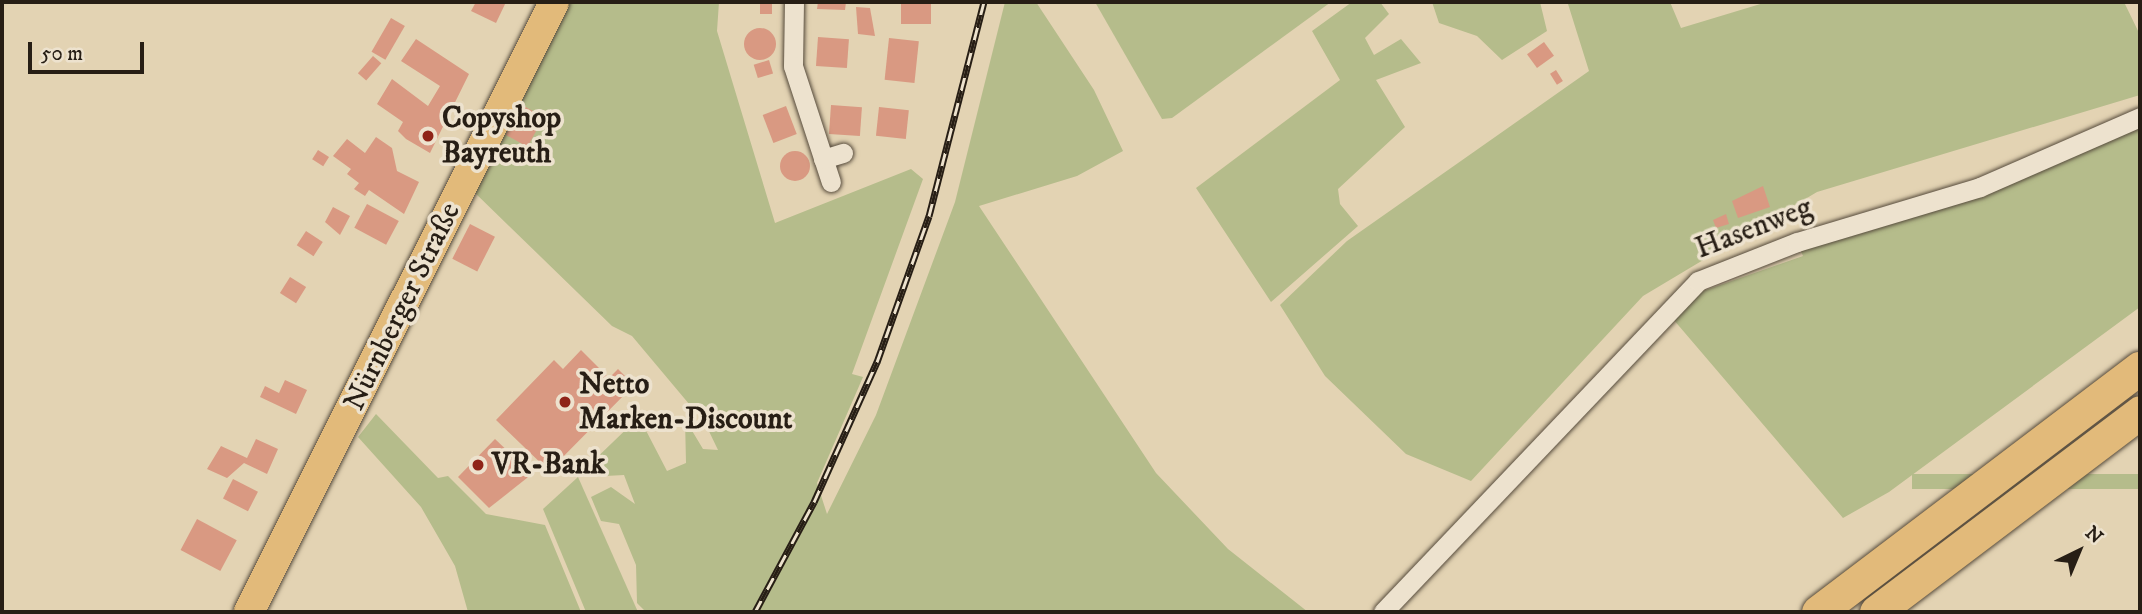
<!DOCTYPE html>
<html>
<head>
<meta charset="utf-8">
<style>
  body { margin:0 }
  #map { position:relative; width:2142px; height:614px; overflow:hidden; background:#e3d3b3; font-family:"IM FELL DW Pica",serif }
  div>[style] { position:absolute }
  .green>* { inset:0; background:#b5bc8b; transform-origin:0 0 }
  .building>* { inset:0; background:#d99982; transform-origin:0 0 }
  .round { border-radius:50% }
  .roads { filter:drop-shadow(0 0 2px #564b3c) drop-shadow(0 0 2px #564b3c) }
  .minor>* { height:19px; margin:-9.5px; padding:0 9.5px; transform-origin:9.5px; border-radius:9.5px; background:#ede2ce }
  .primary>* { height:30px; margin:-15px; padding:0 15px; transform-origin:15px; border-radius:15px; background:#e2ba7a }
  .motorway>* { height:33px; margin:-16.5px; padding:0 16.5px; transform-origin:16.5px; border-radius:16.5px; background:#e2ba7a }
  .rail>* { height:7px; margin-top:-3.5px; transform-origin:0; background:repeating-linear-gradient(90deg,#ede2ce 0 13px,#271e15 0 26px); box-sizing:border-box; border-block:2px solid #271e15 }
  .dots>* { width:19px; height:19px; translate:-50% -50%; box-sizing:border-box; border:4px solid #ede2ce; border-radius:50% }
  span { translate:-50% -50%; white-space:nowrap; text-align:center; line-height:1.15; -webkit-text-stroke:7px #ede2ce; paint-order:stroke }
  .poi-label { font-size:30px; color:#271e15; font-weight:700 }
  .left { translate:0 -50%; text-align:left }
  .street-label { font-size:30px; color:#271e15 }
  .frame { position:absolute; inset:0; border:4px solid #271e15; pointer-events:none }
  .north { position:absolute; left:2044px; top:516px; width:70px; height:70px; -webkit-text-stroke:5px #ede2ce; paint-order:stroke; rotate:43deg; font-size:19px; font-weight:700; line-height:28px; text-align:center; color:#271e15 }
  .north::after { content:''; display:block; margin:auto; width:24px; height:32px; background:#271e15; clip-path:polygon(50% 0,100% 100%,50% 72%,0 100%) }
  .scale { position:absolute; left:28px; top:42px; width:116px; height:32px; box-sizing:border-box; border:4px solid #271e15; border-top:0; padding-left:9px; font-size:21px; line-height:24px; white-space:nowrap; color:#271e15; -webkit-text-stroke:5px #ede2ce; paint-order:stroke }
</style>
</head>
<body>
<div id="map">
  <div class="green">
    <i style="clip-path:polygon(568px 2px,719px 2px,717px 31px,775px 223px,911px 169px,923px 179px,852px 374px,863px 377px,817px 483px,827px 514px,876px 415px,955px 202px,1005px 2px,1036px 2px,1094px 90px,1123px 151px,1077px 176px,979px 206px,1156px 473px,1228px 549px,1308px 612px,646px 612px,637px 603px,636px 565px,619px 524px,601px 521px,591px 497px,611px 487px,635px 504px,624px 475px,587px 477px,586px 468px,639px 417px,667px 471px,686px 463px,685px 419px,703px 449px,718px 450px,705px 423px,632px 336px,612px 326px,471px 189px)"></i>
    <i style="clip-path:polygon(1095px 2px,1331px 2px,1172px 118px,1162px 119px)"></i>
    <i style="clip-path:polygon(1352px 2px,1380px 2px,1389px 14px,1365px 38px,1374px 55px,1401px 39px,1421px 63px,1376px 80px,1405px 127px,1338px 189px,1340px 204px,1358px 226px,1271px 302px,1196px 188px,1340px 80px,1312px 31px)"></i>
    <i style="clip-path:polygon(1432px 2px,1540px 2px,1547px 31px,1502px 60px,1477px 36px,1439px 23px)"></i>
    <i style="clip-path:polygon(1576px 2px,1670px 2px,1681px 28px,1767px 2px,2124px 2px,2140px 35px,2140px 95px,1817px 192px,1643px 296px,1471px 481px,1406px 454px,1325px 376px,1280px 305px,1347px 241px,1589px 71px,1568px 4px)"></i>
    <i style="clip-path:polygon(2140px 117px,2140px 307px,1889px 492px,1843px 518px,1673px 319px,1703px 291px,1803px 256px,1797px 242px,1980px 187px)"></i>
    <i style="clip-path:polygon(376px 414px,438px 478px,448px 476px,486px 514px,545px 525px,581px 612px,468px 612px,455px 566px,421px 507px,358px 437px)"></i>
    <i style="left:2140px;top:474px;width:15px;height:228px;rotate:90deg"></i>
    <i style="clip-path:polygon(578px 477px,638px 612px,586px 612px,543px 509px)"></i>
  </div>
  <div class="building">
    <i style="clip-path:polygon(476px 2px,506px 2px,496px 23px,471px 11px)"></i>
    <i style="left:760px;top:2px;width:12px;height:12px"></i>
    <i style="clip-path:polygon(818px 2px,846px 2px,845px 10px,817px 9px)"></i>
    <i style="left:901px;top:2px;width:30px;height:22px"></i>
    <i style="clip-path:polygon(856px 7px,870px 8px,875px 36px,858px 34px)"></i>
    <i style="left:391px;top:18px;width:16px;height:39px;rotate:30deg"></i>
    <i class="round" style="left:744px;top:28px;width:32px;height:32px"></i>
    <i style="left:818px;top:37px;width:31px;height:29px;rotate:4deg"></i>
    <i style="left:889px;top:38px;width:30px;height:42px;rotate:6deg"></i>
    <i style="clip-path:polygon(416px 39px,469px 74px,430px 153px,406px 139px,398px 131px,403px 122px,377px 104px,392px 79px,428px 106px,440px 86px,401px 61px)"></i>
    <i style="left:1544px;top:42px;width:17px;height:21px;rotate:54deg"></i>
    <i style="left:373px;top:56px;width:11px;height:23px;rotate:41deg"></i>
    <i style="left:769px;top:60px;width:14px;height:16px;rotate:73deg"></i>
    <i style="left:1556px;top:70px;width:13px;height:7px;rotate:58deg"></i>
    <i style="left:522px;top:105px;width:25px;height:34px;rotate:29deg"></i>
    <i style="left:831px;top:105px;width:31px;height:29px;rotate:4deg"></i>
    <i style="left:786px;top:106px;width:30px;height:25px;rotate:69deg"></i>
    <i style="left:879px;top:107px;width:30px;height:29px;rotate:6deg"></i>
    <i style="clip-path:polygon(376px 137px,392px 148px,397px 171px,419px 182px,404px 214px,369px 190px,365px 196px,354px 189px,359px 183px,347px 174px,351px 169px,333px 156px,347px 139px,365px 153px)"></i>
    <i style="left:318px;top:150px;width:13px;height:11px;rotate:32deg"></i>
    <i class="round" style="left:780px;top:151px;width:30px;height:30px"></i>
    <i style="clip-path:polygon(1763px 186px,1770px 207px,1738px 218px,1732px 201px)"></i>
    <i style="left:367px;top:204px;width:36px;height:27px;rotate:28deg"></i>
    <i style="clip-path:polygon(333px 207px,350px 216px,340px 235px,325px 222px)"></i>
    <i style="clip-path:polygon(1726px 214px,1729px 224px,1716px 228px,1713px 220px)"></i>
    <i style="left:470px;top:224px;width:28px;height:39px;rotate:27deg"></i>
    <i style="left:306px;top:231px;width:20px;height:17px;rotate:33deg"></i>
    <i style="left:290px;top:277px;width:19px;height:19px;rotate:32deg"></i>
    <i style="clip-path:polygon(581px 350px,609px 378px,618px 369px,634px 385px,549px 471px,496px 420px,554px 360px,563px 369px)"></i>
    <i style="clip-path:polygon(285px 380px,307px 390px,296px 414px,260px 397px,265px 386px,279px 393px)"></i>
    <i style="clip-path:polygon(256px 439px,278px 449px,267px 474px,244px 463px,227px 478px,207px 469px,221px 446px,247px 458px)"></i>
    <i style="clip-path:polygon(495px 439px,532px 474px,489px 508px,458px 477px)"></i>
    <i style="left:233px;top:479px;width:28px;height:22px;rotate:27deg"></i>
    <i style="left:197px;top:519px;width:45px;height:35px;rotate:28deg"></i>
  </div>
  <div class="roads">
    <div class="minor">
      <i style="left:794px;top:2px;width:64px;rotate:90.9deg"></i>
      <i style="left:793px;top:66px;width:122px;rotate:71.9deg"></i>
      <i style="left:823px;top:159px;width:21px;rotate:-17deg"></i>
      <i style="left:1383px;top:612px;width:457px;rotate:-46.4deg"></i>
      <i style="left:1698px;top:281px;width:106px;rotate:-21.5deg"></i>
      <i style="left:1797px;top:242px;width:191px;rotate:-16.7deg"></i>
      <i style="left:1980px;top:187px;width:175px;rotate:-23.6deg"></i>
    </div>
    <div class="primary">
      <i style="left:249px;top:612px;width:682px;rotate:-63.43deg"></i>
    </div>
    <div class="motorway">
      <i style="left:1818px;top:612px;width:404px;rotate:-37.2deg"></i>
      <i style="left:1876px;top:612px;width:331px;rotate:-37.1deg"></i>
    </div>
  </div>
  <div class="rail">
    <i style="left:755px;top:612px;width:125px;rotate:-61.8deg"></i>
    <i style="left:814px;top:502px;width:154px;rotate:-65.8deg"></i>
    <i style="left:877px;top:362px;width:155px;rotate:-70.4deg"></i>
    <i style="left:929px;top:216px;width:221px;rotate:-75.6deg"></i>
  </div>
  <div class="dots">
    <i style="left:428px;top:136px;background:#8f2418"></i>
    <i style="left:565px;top:402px;background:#8f2418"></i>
    <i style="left:478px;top:465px;background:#8f2418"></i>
  </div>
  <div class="poi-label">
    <span class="left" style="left:442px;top:136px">Copyshop<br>Bayreuth</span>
    <span class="left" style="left:579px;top:402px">Netto<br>Marken-Discount</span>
    <span class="left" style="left:492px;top:465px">VR-Bank</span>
  </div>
  <div class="street-label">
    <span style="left:1754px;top:229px;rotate:-21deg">Hasenweg</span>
    <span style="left:403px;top:307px;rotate:-64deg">Nürnberger Straße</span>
  </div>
  <div class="frame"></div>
  <div class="north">N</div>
  <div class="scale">50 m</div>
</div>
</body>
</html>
